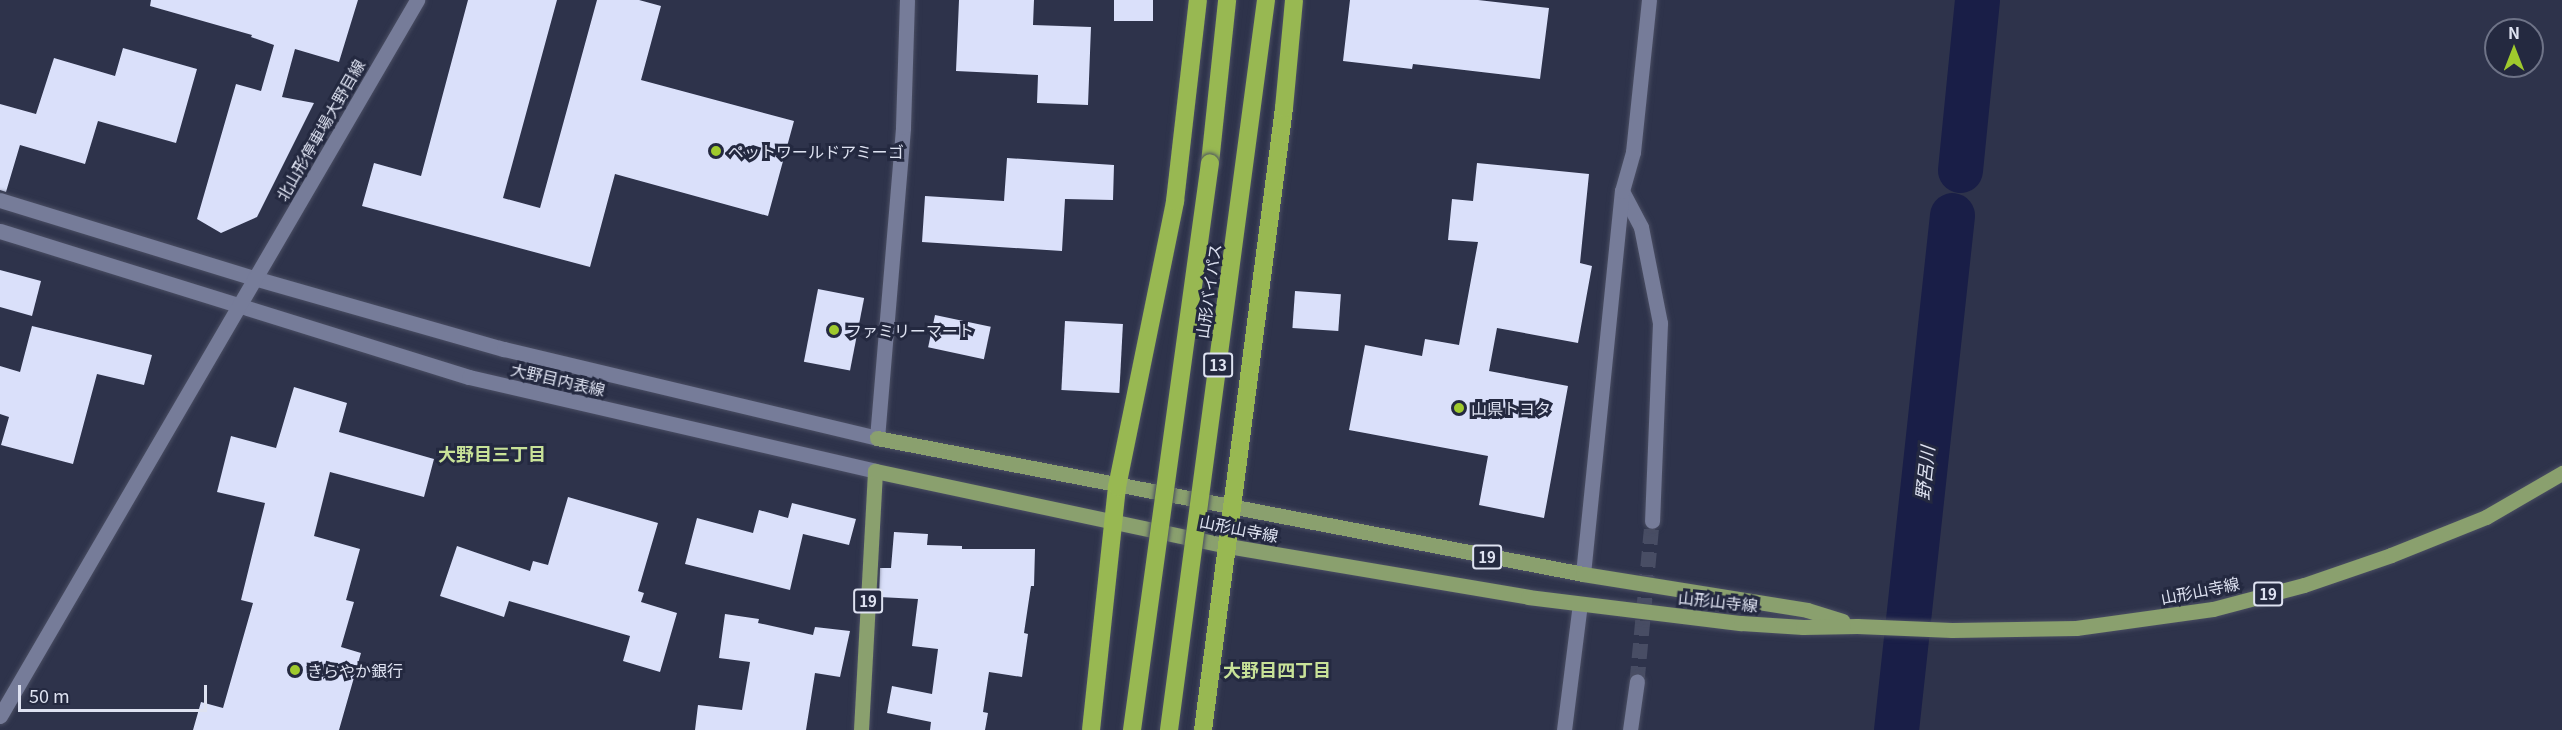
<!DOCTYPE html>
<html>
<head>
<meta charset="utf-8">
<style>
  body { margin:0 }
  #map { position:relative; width:2562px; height:730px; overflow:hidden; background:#2e334b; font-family:Georgia,"Noto Sans JP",serif }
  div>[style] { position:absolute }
  .river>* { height:45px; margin:-22.5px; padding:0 22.5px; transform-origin:22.5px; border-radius:22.5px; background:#191e47 }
  .building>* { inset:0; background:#dae0fa; transform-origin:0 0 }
  .street-tunnel>* { height:15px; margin-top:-7.5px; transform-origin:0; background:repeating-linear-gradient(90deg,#484d64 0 15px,transparent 0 23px) }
  .roads { filter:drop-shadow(0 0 2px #4a4e63) drop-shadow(0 0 2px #4a4e63) }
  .street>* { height:15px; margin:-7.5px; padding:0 7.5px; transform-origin:7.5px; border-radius:7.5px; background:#767c99 }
  .secondary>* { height:15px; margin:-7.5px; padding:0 7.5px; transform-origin:7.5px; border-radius:7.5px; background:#767c99 }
  .primary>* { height:15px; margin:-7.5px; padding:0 7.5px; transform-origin:7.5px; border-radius:7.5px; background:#8aa06e }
  .highway>* { height:18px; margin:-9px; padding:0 9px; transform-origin:9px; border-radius:9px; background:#98b852 }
  .bridges { filter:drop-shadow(0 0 2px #4a4e63) drop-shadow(0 0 2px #4a4e63) }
  .highway-bridge>* { height:18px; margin:-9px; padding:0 9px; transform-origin:9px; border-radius:9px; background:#98b852 }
  .dots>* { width:16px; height:16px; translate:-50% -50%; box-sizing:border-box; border:3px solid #242940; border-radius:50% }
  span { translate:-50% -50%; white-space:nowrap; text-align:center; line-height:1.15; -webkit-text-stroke:6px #242940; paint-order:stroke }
  .shield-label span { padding:2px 4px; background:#242940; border:2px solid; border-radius:4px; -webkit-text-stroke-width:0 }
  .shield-label { font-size:15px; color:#dee2f1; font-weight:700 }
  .street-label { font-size:16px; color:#dee2f1 }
  .poi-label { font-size:16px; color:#dee2f1 }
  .left { translate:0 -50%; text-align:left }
  .neighbourhood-label { font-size:18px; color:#c8e298; font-weight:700 }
  .water-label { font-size:18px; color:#dfe3f2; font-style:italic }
  .north { position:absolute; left:2484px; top:18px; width:60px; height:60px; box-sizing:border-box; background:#242940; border:2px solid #6e7387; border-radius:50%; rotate:0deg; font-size:16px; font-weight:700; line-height:24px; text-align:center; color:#dee2f1 }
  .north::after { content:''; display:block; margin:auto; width:21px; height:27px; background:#9fca2d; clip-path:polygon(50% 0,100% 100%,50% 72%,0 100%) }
  .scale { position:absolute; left:18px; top:685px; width:189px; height:27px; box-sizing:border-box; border:3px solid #dee2f1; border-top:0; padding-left:8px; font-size:18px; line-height:21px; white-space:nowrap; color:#dee2f1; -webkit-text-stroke:4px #242940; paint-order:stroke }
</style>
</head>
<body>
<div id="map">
  <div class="river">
    <i style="left:1960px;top:170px;width:171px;rotate:-84.3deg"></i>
    <i style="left:1896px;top:730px;width:518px;rotate:-83.79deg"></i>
  </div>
  <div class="building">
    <i style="clip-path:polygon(151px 0,358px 0,339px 62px,295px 49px,282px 97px,314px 103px,257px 217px,221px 233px,197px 219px,236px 84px,261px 91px,274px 45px,251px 37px,252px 35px,150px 6px)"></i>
    <i style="clip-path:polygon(468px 0,557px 0,503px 198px,540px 208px,597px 0,639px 0,661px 6px,641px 80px,794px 121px,768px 216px,615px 174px,590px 267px,362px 206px,374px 163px,421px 176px)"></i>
    <i style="clip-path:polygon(959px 0,1034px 0,1033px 25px,1091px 27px,1088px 105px,1037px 103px,1038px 75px,956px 71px)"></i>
    <i style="left:1114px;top:0;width:39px;height:21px"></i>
    <i style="clip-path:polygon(1350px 0,1478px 0,1549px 8px,1540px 79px,1413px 64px,1412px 69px,1343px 61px)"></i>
    <i style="clip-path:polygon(123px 48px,197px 69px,176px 143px,98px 121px,85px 164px,20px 145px,6px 192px,0 190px,0 104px,36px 114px,54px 58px,115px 76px)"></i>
    <i style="clip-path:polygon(1007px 158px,1114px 165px,1113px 200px,1065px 199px,1062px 251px,922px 242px,925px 196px,1004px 201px)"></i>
    <i style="clip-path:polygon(1477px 163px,1589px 174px,1580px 263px,1592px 266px,1578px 343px,1497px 328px,1489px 371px,1568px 386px,1544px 518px,1479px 505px,1488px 456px,1349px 430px,1365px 345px,1422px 356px,1425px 339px,1459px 345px,1478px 242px,1448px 240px,1452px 199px,1473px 201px)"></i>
    <i style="clip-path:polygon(0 270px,41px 281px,32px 316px,0 307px)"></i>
    <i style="left:818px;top:289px;width:47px;height:74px;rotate:11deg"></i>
    <i style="left:1295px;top:291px;width:46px;height:37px;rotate:4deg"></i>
    <i style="left:935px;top:315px;width:57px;height:33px;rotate:12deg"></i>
    <i style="left:1065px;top:321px;width:58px;height:69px;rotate:3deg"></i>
    <i style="clip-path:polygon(32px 326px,152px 355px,144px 385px,97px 374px,73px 464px,1px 445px,9px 417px,0 414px,0 366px,20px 372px)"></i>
    <i style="clip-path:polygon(294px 387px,347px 403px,339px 432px,434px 459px,424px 497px,330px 472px,314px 536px,360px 549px,346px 600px,354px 602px,341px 647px,361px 653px,339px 730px,193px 730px,201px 702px,223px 708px,253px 603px,241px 600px,265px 503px,217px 492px,231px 436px,276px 448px)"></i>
    <i style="clip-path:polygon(568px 497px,658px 523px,638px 591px,644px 593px,641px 602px,677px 613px,660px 672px,623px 661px,630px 636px,509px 601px,504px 617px,440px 596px,457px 546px,530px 571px,533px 561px,548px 565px)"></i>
    <i style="clip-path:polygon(792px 503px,856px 519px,849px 545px,803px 534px,790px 590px,685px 564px,697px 518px,753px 533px,759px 510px,788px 518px)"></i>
    <i style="clip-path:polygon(894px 532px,928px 534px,927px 545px,962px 546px,962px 549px,1035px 549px,1034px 586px,1031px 586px,1024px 633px,1028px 634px,1022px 677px,989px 672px,983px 712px,988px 713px,985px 730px,930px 730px,931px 722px,887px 713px,892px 686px,932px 694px,938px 649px,912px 646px,918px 599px,879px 597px,880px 568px,891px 568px)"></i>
    <i style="clip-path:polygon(725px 614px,759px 619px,758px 623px,813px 635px,815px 627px,850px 631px,840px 677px,815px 673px,806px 730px,695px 730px,698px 705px,742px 710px,750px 662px,719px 658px)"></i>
  </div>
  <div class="street-tunnel">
    <i style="left:1637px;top:681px;width:161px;rotate:-84.6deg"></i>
  </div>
  <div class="roads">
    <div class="street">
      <i style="left:1622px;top:191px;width:41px;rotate:62.2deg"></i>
      <i style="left:1641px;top:227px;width:98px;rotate:78.8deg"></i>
      <i style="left:1660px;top:323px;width:198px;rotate:92.3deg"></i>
      <i style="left:877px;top:438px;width:312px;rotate:-85.2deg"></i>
      <i style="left:903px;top:127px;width:127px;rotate:-88.2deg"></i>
      <i style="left:1583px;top:574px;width:385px;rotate:-84.2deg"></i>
      <i style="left:1622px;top:191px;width:41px;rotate:-74.2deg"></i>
      <i style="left:1633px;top:152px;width:153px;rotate:-84deg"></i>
      <i style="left:1564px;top:730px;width:127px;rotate:-82.8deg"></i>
      <i style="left:1630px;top:730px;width:49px;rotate:-81.9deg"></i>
    </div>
    <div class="secondary">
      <i style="left:0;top:200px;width:266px;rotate:17.1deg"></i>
      <i style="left:254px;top:278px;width:260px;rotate:15.9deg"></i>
      <i style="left:504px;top:349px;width:383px;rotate:13.4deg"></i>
      <i style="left:0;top:231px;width:491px;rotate:17.3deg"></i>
      <i style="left:469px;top:377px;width:417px;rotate:13deg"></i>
      <i style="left:0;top:716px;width:829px;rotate:-59.78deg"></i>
    </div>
    <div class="primary">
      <i style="left:877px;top:438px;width:719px;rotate:10.9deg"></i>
      <i style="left:1583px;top:574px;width:227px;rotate:9.1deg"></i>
      <i style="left:1807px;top:610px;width:37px;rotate:17deg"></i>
      <i style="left:861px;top:730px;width:259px;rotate:-86.9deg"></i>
      <i style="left:875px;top:471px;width:361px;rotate:12deg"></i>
      <i style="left:1228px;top:546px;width:304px;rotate:9.6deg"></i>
      <i style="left:1528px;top:597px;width:215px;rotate:7deg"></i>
      <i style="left:1741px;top:623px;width:62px;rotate:3.7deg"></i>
      <i style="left:1803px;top:627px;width:54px;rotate:-1.1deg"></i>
      <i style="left:1857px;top:626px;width:95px;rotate:2.4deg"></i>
      <i style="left:1952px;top:630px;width:124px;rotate:-0.9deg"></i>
      <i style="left:2076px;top:628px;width:138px;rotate:-7.9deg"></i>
      <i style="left:2213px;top:609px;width:94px;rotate:-14.8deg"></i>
      <i style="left:2304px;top:585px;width:92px;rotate:-19deg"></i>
      <i style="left:2391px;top:555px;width:102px;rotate:-21.8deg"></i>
      <i style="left:2486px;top:517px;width:88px;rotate:-30.1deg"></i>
    </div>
    <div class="highway">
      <i style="left:1210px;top:163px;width:164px;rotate:-84deg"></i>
      <i style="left:1091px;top:730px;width:244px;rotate:-83.9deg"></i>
      <i style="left:1117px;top:487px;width:292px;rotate:-78.5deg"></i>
      <i style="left:1175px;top:201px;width:202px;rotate:-83.5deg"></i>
      <i style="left:1203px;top:730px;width:627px;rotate:-82.58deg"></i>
      <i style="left:1284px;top:108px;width:108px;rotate:-84.7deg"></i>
    </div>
  </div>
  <div class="bridges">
    <div class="highway-bridge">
      <i style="left:1132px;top:730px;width:572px;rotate:-82.17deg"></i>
      <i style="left:1169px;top:730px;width:736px;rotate:-82.43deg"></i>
    </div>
  </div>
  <div class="dots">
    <i style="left:716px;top:151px;background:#9fca2d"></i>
    <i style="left:834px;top:330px;background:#9fca2d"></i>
    <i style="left:1459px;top:408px;background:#9fca2d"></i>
    <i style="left:295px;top:670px;background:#9fca2d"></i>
  </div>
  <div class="shield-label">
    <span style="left:1218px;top:365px">13</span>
    <span style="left:1487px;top:557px">19</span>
    <span style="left:2268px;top:594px">19</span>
    <span style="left:868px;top:601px">19</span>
  </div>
  <div class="street-label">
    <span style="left:320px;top:130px;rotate:-60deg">北山形停車場大野目線</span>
    <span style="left:1208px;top:291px;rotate:-82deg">山形バイパス</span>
    <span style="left:558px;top:379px;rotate:13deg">大野目内表線</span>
    <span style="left:1239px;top:528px;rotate:11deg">山形山寺線</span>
    <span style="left:2200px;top:590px;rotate:-11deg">山形山寺線</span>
    <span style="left:1718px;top:601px;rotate:6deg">山形山寺線</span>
  </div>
  <div class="poi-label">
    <span class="left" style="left:728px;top:151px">ペットワールドアミーゴ</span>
    <span class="left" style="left:846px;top:330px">ファミリーマート</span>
    <span class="left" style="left:1471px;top:408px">山県トヨタ</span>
    <span class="left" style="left:307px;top:670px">きらやか銀行</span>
  </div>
  <div class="neighbourhood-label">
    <span style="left:492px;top:453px">大野目三丁目</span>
    <span style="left:1277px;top:669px">大野目四丁目</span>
  </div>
  <div class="water-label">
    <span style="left:1924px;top:473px;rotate:-84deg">野呂川</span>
  </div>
  <div class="north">N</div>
  <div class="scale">50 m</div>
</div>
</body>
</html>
